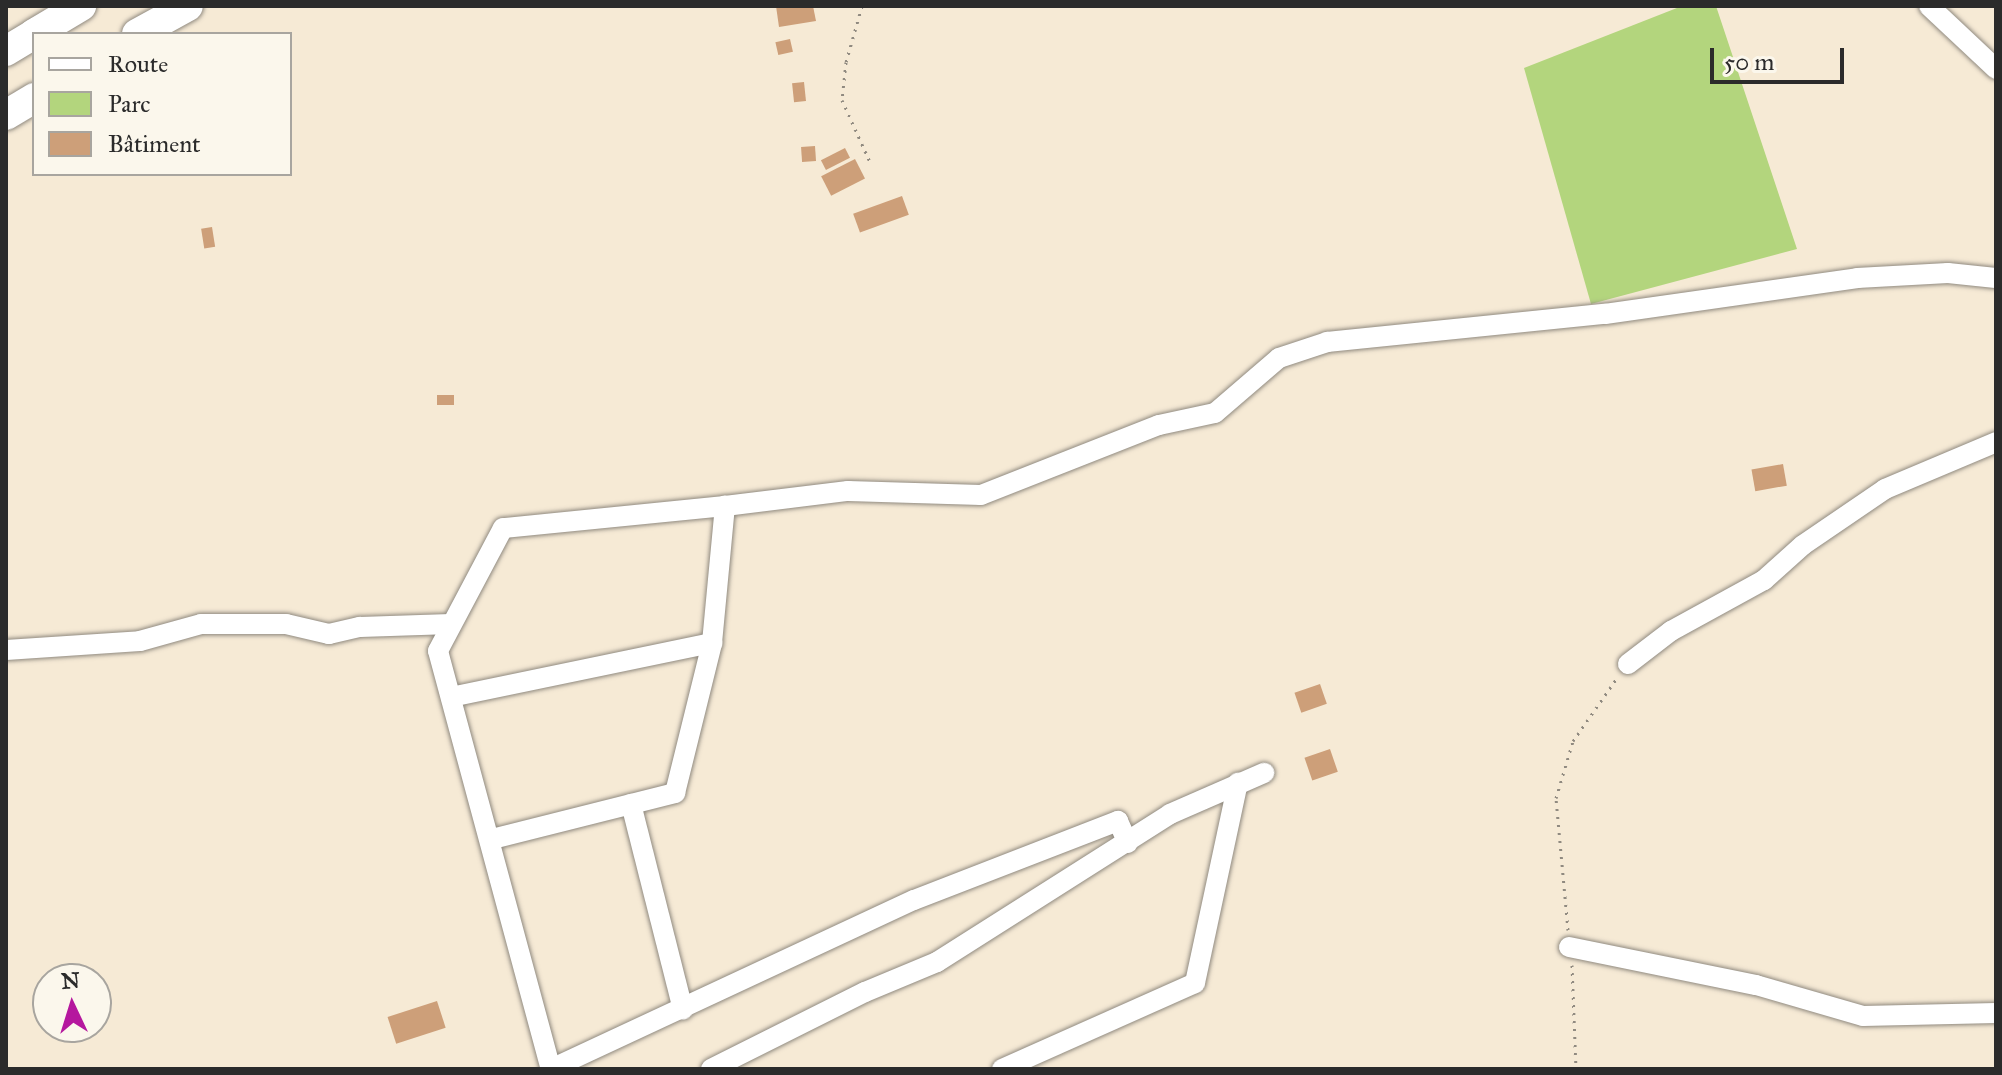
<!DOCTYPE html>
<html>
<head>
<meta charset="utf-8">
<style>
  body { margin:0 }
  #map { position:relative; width:2002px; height:1075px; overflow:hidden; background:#f6ead5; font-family:"IM FELL Great Primer",serif }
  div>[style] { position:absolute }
  .green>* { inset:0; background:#b3d57d }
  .building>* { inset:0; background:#cd9f79; transform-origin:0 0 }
  .path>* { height:3px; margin-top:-1.5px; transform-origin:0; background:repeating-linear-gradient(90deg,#908a80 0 2px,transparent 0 8px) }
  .roads { filter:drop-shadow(0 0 2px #908a80) drop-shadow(0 0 2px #908a80) }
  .minor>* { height:20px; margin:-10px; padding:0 10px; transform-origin:10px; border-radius:10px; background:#fff }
  .highway>* { height:30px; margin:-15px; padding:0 15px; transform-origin:15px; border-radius:15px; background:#fff }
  span { translate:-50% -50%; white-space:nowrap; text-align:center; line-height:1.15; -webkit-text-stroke:6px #fbf7ec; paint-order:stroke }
  .frame { position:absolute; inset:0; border:8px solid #2b2b2b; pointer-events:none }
  .legend { position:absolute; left:32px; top:32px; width:260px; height:144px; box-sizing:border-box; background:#fbf7ec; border:2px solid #a8a59f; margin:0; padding:10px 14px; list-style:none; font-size:24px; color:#2b2b2b }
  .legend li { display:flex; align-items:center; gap:16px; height:40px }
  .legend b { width:40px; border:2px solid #a8a59f }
  .north { position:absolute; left:32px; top:963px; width:80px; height:80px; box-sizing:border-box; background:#fbf7ec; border:2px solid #a8a59f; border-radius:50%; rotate:356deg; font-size:22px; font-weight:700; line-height:32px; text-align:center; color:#2b2b2b }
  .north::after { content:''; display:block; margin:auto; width:28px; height:36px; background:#b5179e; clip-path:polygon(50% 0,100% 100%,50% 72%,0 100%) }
  .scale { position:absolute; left:1710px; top:48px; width:134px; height:36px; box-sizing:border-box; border:4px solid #2b2b2b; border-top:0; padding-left:10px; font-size:24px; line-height:28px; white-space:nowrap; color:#2b2b2b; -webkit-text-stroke:6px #fbf7ec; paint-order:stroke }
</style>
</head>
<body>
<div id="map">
  <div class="green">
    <i style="clip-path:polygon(1682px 6px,1716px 6px,1797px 249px,1591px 304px,1524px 68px)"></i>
  </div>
  <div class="building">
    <i style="clip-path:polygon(776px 6px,813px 6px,816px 21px,779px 27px)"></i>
    <i style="left:790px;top:39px;width:13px;height:15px;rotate:77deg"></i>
    <i style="left:804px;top:82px;width:19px;height:12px;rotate:84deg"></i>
    <i style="left:815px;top:146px;width:15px;height:14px;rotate:86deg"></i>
    <i style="left:845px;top:148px;width:11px;height:27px;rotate:63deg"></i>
    <i style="left:855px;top:159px;width:22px;height:38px;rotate:63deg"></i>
    <i style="left:902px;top:196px;width:20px;height:52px;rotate:70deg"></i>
    <i style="left:212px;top:227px;width:20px;height:11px;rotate:81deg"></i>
    <i style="left:437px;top:395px;width:17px;height:10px"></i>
    <i style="left:1783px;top:464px;width:22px;height:32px;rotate:80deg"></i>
    <i style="left:1320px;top:684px;width:21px;height:27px;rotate:71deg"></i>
    <i style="left:1330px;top:749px;width:24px;height:27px;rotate:71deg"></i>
    <i style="left:437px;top:1001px;width:28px;height:52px;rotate:72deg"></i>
  </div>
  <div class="path">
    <i style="left:862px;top:6px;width:58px;rotate:105.9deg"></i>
    <i style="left:846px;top:62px;width:38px;rotate:96deg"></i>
    <i style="left:842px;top:100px;width:68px;rotate:65.7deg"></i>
    <i style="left:1568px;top:930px;width:133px;rotate:-95.2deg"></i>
    <i style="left:1556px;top:798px;width:59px;rotate:-73.4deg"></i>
    <i style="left:1573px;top:741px;width:77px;rotate:-55.1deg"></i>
    <i style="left:1572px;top:965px;width:104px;rotate:87.8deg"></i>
  </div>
  <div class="roads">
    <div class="minor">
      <i style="left:1929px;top:6px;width:92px;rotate:43.2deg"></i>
      <i style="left:725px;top:506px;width:124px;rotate:-7deg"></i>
      <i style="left:848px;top:491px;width:133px;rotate:1.7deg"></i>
      <i style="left:981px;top:495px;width:191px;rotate:-21.5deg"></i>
      <i style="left:1159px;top:425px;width:57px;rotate:-12.1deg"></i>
      <i style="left:1215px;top:413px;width:84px;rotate:-40.7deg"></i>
      <i style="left:1279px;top:358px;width:51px;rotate:-18.4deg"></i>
      <i style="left:1327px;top:342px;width:279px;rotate:-5.8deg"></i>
      <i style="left:1605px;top:314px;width:255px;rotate:-8.1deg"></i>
      <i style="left:1857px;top:278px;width:91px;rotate:-3.1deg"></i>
      <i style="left:1948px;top:273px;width:48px;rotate:5.9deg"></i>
      <i style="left:6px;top:650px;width:134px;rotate:-3.8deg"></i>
      <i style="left:140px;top:641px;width:63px;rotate:-15.6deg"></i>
      <i style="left:201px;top:624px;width:85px"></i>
      <i style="left:286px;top:624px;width:44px;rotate:13.1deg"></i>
      <i style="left:329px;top:634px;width:32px;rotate:-13deg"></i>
      <i style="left:360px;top:627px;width:91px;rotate:-1.9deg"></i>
      <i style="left:1628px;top:664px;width:54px;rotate:-37.5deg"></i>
      <i style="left:1671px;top:631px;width:106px;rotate:-28.7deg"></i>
      <i style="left:1764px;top:580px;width:52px;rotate:-41.9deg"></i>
      <i style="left:1803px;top:545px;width:99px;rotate:-34.3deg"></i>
      <i style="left:1885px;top:489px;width:121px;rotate:-22.9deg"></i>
      <i style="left:451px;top:697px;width:267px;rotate:-11.7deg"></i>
      <i style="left:631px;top:804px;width:212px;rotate:75.8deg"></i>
      <i style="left:492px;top:839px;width:189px;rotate:-14.1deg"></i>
      <i style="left:675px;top:793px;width:154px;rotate:-76.1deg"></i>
      <i style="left:712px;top:643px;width:138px;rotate:-84.6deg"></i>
      <i style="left:725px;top:506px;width:223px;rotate:174.3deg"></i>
      <i style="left:503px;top:528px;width:139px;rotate:117.9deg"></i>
      <i style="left:438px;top:651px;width:433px;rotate:74.9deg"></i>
      <i style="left:1569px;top:947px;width:191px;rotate:11.5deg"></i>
      <i style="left:1756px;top:985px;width:111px;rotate:16.2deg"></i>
      <i style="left:1863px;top:1016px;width:133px;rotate:-1.3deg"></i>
      <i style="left:551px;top:1069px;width:400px;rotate:-25deg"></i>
      <i style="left:914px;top:900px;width:219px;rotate:-21.2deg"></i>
      <i style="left:1118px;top:821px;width:24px;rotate:66deg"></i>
      <i style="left:711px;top:1069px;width:172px;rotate:-26.6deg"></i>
      <i style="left:865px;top:992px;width:78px;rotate:-22.6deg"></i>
      <i style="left:937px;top:962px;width:276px;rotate:-32.4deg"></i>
      <i style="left:1170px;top:814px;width:103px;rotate:-23.6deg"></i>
      <i style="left:1002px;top:1069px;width:211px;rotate:-24deg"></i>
      <i style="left:1195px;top:983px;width:205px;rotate:-77.9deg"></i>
    </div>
    <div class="highway">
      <i style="left:34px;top:34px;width:55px;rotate:-30.8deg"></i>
      <i style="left:137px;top:34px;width:58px;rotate:-28.8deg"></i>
      <i style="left:6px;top:51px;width:33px;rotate:-31deg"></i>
      <i style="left:6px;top:115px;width:33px;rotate:-31deg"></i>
    </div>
  </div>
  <div class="frame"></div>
  <ul class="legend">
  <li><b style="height:10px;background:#fff"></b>Route</li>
  <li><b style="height:22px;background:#b3d57d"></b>Parc</li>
  <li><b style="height:22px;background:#cd9f79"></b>Bâtiment</li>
  </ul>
  <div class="north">N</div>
  <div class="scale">50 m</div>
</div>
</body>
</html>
